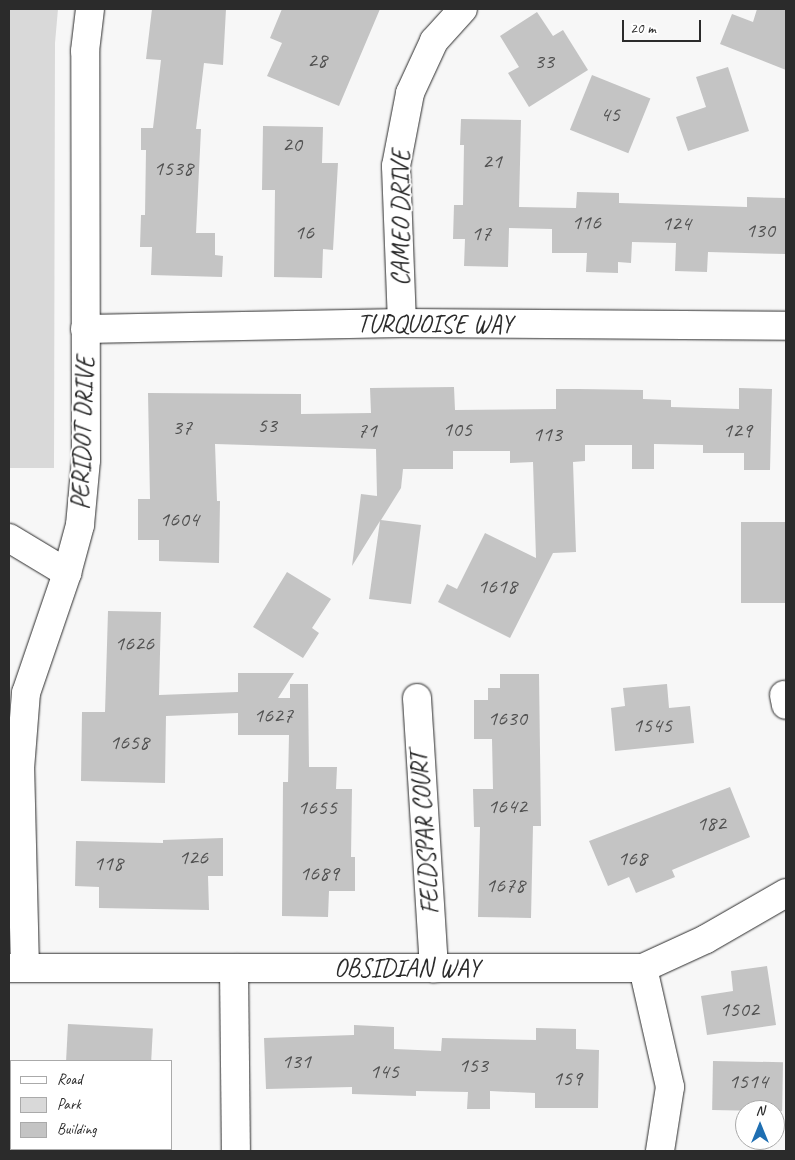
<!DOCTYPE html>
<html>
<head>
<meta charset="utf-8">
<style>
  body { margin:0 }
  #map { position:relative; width:795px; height:1160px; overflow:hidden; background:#f7f7f7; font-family:Caveat,sans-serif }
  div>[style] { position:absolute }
  .green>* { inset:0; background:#d9d9d9 }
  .building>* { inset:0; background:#c4c4c4; transform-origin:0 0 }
  .roads { filter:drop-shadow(0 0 1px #2b2b2b) drop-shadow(0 0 1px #2b2b2b) }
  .minor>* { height:28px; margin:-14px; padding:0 14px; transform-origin:14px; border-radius:14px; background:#fff }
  span { translate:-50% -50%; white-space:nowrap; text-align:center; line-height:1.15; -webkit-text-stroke:4px #fff; paint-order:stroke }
  .number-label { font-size:22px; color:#515151 }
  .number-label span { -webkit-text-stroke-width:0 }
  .street-label { font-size:25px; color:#2b2b2b }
  .frame { position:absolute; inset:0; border:10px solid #2b2b2b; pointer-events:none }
  .legend { position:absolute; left:10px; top:1060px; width:162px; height:90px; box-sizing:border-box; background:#fff; border:1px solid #aaa; margin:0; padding:6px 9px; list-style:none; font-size:15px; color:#2b2b2b }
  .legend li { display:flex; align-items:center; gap:10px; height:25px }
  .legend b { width:25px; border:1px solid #aaa }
  .north { position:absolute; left:735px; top:1100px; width:50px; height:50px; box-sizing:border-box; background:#fff; border:1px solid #aaa; border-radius:50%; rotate:0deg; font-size:14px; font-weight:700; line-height:20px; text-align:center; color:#2b2b2b }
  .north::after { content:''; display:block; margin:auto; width:18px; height:22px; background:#1f6fb2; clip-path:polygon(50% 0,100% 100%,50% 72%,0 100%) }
  .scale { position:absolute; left:622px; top:20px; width:79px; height:22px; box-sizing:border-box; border:2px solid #2b2b2b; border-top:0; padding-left:6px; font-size:15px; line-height:18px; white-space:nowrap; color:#2b2b2b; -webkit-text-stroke:4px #fff; paint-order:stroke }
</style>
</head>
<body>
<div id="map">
  <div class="green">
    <i style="clip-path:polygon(9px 9px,58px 9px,55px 43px,54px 468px,9px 468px)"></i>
  </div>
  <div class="building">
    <i style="clip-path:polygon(152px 9px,226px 9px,223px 65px,204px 63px,196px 129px,201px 129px,196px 233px,215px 233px,215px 255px,223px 256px,222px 277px,151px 275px,152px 247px,140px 247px,141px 215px,145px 215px,146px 150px,141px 150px,141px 128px,153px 128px,161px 60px,146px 59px)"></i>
    <i style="clip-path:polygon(282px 9px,380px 9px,339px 106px,267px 76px,282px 43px,270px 38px)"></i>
    <i style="clip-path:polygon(757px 9px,786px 9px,786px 70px,720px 44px,732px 14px,753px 22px)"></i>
    <i style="clip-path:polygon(537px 12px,553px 36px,563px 30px,588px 70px,529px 107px,508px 73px,519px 67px,500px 36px)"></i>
    <i style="clip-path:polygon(728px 67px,749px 131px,688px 151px,676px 117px,706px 107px,696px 77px)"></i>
    <i style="left:592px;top:75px;width:63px;height:59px;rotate:22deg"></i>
    <i style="clip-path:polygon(461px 119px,521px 120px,519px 207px,576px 208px,577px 192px,619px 193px,619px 203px,747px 207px,747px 197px,786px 198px,786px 254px,708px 252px,707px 272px,675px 271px,676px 243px,632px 242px,631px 263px,618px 262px,618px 273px,586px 272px,587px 253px,552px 253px,552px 229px,509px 228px,508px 267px,464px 266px,465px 239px,453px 239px,454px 205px,463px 205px,464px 145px,460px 145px)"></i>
    <i style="clip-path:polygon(263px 126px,323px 127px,322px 163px,338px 163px,333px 250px,323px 249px,322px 278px,274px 277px,275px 190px,262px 190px)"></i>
    <i style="clip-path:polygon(454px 387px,455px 410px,556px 409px,556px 389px,579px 389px,643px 390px,643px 399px,671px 400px,671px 407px,739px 409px,739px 388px,772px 389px,770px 470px,744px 470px,744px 453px,703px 453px,703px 445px,654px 444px,654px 469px,632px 469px,632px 445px,585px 445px,585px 461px,573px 462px,576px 552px,553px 553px,510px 638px,438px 602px,447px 584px,457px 589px,485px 533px,536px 558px,533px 462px,510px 463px,510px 451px,453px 451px,453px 469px,403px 469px,401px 488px,381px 520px,421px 525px,411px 604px,369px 599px,380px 521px,352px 566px,361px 494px,377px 496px,376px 449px,215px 444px,217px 501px,220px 501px,219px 563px,159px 561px,159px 540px,138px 540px,138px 499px,150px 499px,148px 393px,301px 394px,301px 414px,371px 413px,370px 388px)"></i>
    <i style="left:741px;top:522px;width:45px;height:81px"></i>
    <i style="clip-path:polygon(287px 572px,331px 599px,312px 628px,319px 633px,303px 658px,253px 627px)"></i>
    <i style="clip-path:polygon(108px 611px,161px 612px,159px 695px,238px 692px,238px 673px,294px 673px,278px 698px,290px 698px,290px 684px,308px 684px,309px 767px,337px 767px,336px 789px,352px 789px,351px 857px,355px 857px,355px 891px,329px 891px,328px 917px,282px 916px,283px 782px,288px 782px,289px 735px,238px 735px,238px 713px,166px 716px,165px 783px,81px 781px,82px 712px,105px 712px)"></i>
    <i style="clip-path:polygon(500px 674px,539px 674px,541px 826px,533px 826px,531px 918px,478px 917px,480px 827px,474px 827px,473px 789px,493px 789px,492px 739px,474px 739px,474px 700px,488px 700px,488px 688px,500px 688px)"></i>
    <i style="clip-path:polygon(667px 684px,669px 708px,690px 706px,694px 743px,615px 751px,611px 708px,625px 706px,623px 688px)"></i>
    <i style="clip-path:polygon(730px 787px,750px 837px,672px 870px,675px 877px,636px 893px,629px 877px,608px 886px,589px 841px)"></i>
    <i style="clip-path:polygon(223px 838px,223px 876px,208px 876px,209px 910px,99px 908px,99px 887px,75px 886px,76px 841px,163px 843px,163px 840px)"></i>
    <i style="clip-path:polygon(767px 966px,776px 1025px,707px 1035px,701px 996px,733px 991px,731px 971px)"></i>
    <i style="left:68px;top:1024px;width:85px;height:37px;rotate:3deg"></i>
    <i style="clip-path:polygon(354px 1025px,394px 1027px,394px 1049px,441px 1051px,442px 1038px,536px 1040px,536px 1028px,576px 1029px,576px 1049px,599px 1050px,598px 1108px,535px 1108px,535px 1093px,490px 1091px,490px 1109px,467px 1109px,468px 1092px,416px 1091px,416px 1096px,352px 1094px,352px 1087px,266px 1089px,264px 1038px,354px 1035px)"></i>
    <i style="left:713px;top:1061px;width:70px;height:49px;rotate:1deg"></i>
  </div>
  <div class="roads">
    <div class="minor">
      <i style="left:402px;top:323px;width:157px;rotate:-92.2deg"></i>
      <i style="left:396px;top:166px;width:74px;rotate:-79.1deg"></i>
      <i style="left:410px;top:93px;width:57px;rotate:-65.2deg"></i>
      <i style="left:434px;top:41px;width:43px;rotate:-47.8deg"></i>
      <i style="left:85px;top:329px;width:317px;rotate:-1.1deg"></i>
      <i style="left:402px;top:323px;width:384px;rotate:0.4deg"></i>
      <i style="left:9px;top:538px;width:68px;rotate:31.1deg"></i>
      <i style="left:784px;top:695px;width:10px;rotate:79deg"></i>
      <i style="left:417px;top:698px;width:271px;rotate:86.4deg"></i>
      <i style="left:9px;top:968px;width:634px"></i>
      <i style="left:643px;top:968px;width:69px;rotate:-24.7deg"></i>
      <i style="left:706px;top:939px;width:92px;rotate:-29.9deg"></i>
      <i style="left:25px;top:968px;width:199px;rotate:-91.4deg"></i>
      <i style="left:20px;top:769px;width:76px;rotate:-85.5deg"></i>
      <i style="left:26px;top:693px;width:127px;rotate:-71.1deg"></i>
      <i style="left:67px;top:573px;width:50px;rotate:-74.8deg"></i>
      <i style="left:80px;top:525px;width:65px;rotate:-84.7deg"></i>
      <i style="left:86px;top:460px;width:409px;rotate:-90.1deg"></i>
      <i style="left:85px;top:51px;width:42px;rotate:-83.2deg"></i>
      <i style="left:234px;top:968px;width:183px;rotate:89.4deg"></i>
      <i style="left:643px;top:968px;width:122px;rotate:77.2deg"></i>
      <i style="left:670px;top:1087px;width:65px;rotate:98.9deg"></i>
    </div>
  </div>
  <div class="number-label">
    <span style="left:317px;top:61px">28</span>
    <span style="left:544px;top:62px">33</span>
    <span style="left:610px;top:115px">45</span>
    <span style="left:292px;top:145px">20</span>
    <span style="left:492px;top:162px">21</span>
    <span style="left:173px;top:169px">1538</span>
    <span style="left:586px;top:223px">116</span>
    <span style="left:676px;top:224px">124</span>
    <span style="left:760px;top:231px">130</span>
    <span style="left:304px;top:233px">16</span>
    <span style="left:481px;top:234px">17</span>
    <span style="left:267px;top:426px">53</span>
    <span style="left:182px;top:428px">37</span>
    <span style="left:457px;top:430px">105</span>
    <span style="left:367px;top:431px">71</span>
    <span style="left:737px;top:431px">129</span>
    <span style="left:547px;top:435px">113</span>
    <span style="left:179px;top:520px">1604</span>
    <span style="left:497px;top:587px">1618</span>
    <span style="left:134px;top:644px">1626</span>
    <span style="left:273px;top:716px">1627</span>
    <span style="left:507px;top:719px">1630</span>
    <span style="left:652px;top:726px">1545</span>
    <span style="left:129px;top:743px">1658</span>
    <span style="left:507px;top:807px">1642</span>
    <span style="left:317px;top:808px">1655</span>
    <span style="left:711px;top:824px">182</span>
    <span style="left:193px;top:858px">126</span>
    <span style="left:632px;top:859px">168</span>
    <span style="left:108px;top:864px">118</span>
    <span style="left:319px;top:874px">1689</span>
    <span style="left:505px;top:886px">1678</span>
    <span style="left:739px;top:1010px">1502</span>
    <span style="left:296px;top:1062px">131</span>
    <span style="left:473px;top:1066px">153</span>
    <span style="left:384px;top:1072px">145</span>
    <span style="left:567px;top:1079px">159</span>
    <span style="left:748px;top:1082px">1514</span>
  </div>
  <div class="street-label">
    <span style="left:401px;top:218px;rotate:-90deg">CAMEO DRIVE</span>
    <span style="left:435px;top:324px">TURQUOISE WAY</span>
    <span style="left:83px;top:433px;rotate:-88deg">PERIDOT DRIVE</span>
    <span style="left:425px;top:833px;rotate:-94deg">FELDSPAR COURT</span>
    <span style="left:407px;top:968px">OBSIDIAN WAY</span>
  </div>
  <div class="frame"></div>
  <ul class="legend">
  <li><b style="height:6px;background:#fff"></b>Road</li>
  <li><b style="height:14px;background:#d9d9d9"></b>Park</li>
  <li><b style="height:14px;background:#c4c4c4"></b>Building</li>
  </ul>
  <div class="north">N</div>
  <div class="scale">20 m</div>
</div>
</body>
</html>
